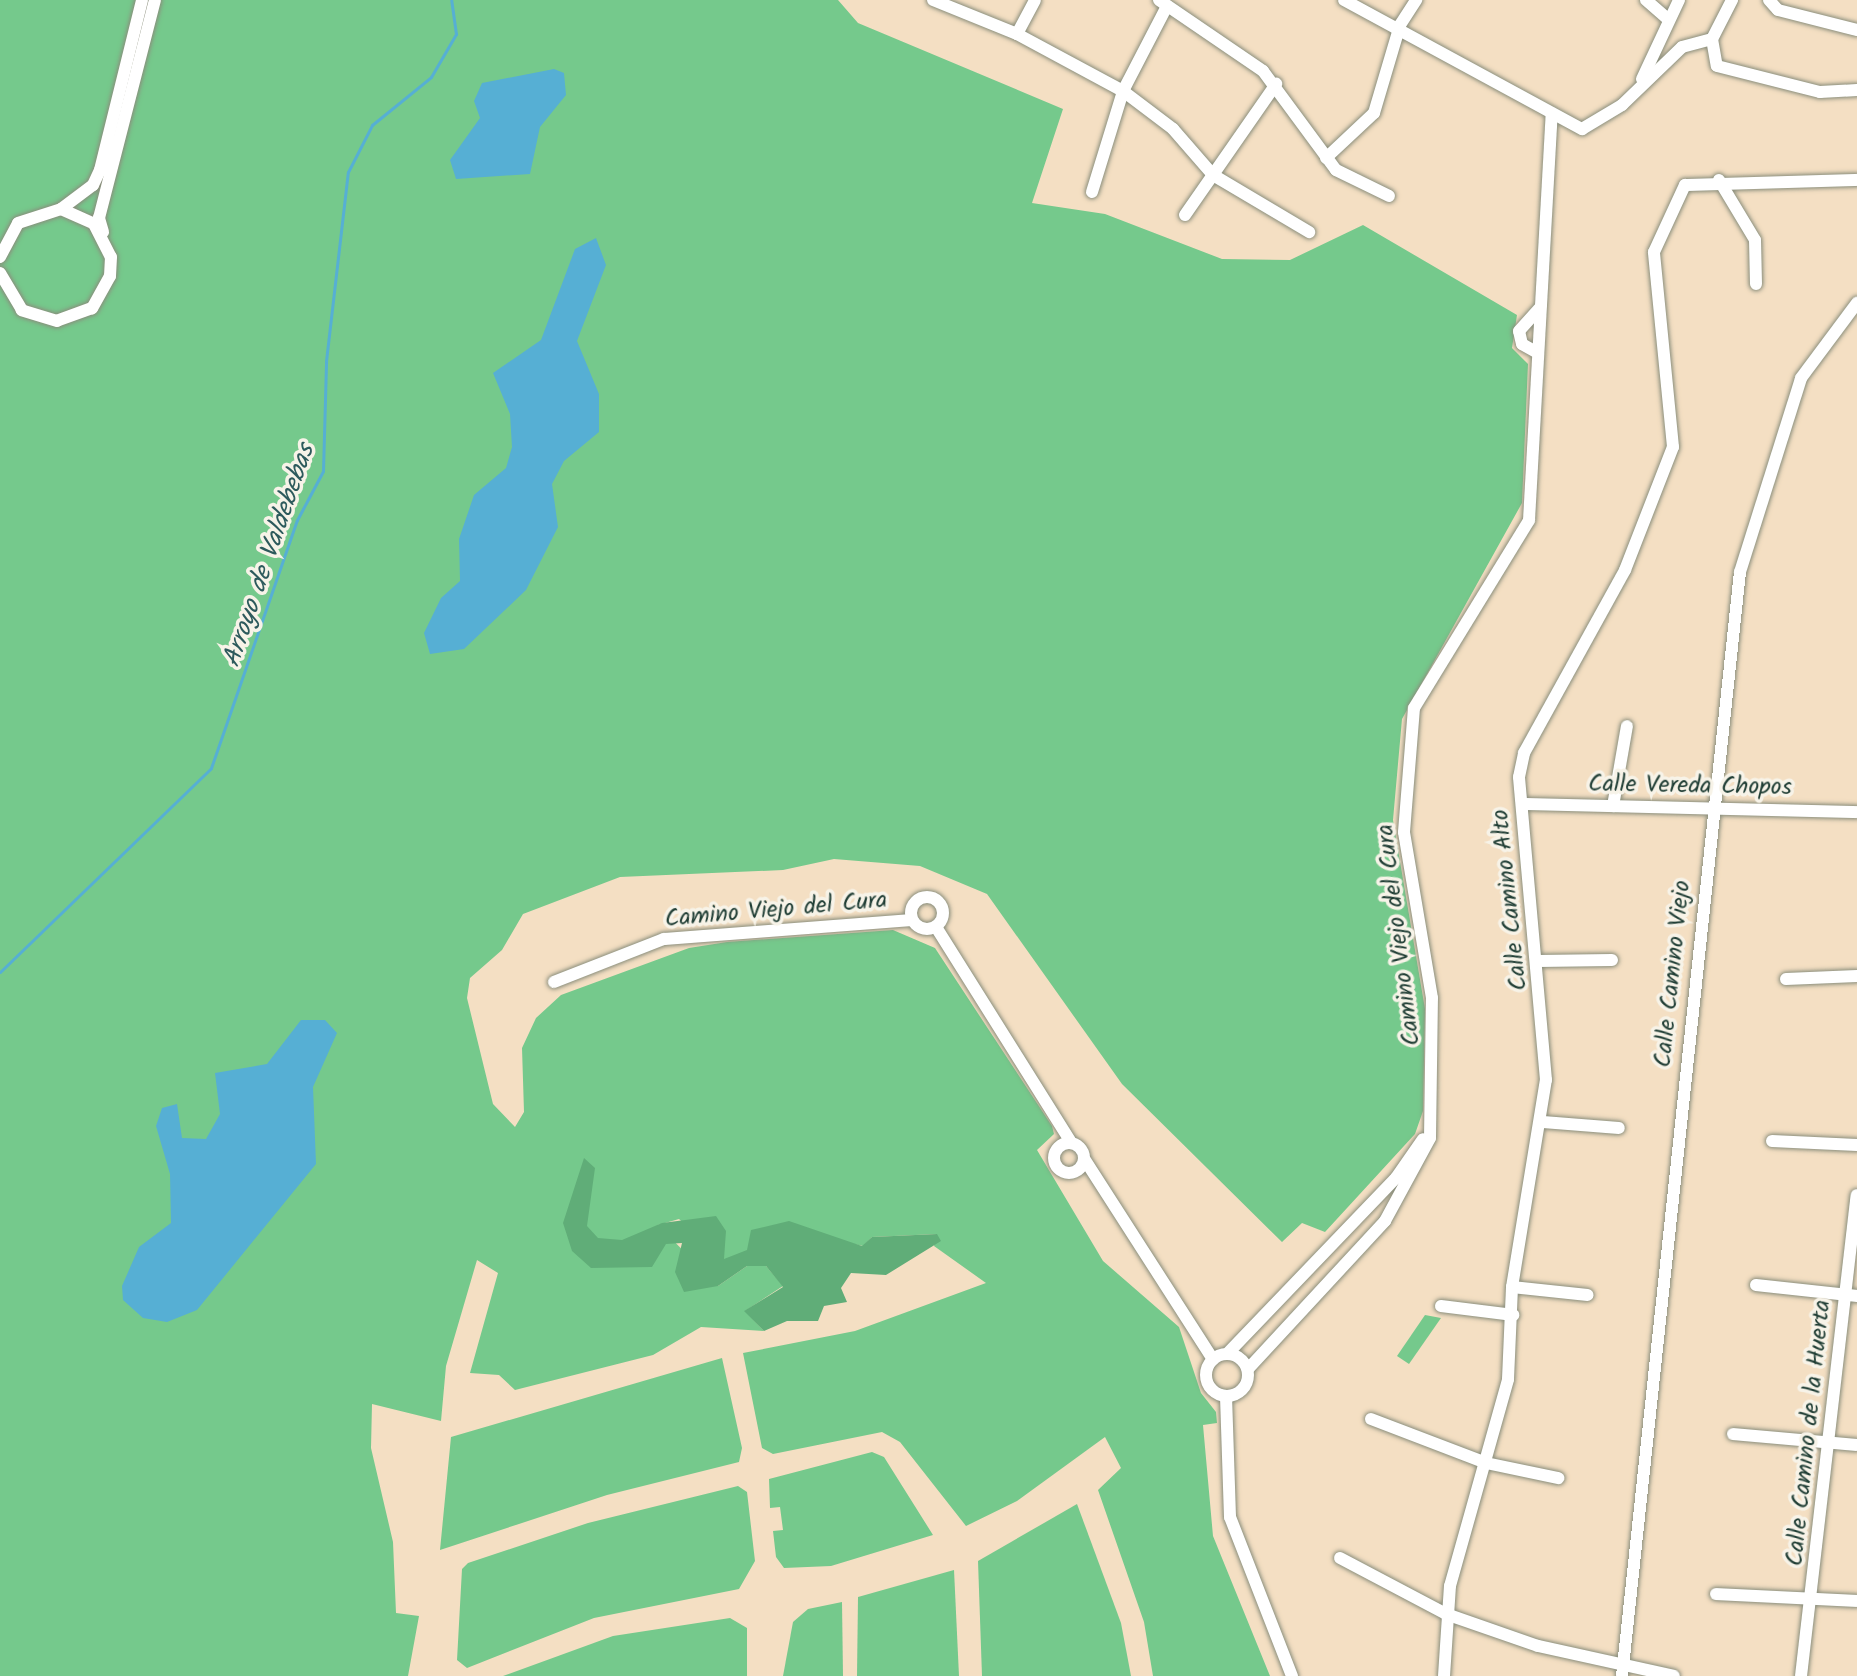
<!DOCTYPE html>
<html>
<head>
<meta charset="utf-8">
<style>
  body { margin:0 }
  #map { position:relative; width:1857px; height:1676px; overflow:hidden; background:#f4dfc3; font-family:Kalam,sans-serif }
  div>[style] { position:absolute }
  .green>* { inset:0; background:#75c98c }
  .forest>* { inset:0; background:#60ad78 }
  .water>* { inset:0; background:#56afd4 }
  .stream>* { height:3px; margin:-1.5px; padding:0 1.5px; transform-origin:1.5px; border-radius:1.5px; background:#56afd4 }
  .roads { filter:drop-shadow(0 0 2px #8a8e7c) drop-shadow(0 0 2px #8a8e7c) }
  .street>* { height:12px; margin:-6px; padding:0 6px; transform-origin:6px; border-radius:6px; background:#fff }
  .street>.ring { margin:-6px; padding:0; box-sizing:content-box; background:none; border:12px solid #fff; border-radius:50% }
  span { translate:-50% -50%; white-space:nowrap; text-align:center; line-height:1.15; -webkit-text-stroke:7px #f7f3e8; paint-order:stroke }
  .street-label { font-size:24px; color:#1f3d34 }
  .water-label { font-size:26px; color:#2d5a5c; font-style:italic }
</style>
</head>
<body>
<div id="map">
  <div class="green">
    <i style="clip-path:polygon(0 0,838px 0,858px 23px,1063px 109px,1032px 203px,1105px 214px,1222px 259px,1290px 260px,1363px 225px,1517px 315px,1512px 348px,1528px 364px,1522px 503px,1402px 719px,1393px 820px,1425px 1009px,1423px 1111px,1415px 1134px,1325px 1232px,1302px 1223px,1282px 1242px,1122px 1084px,987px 894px,920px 866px,834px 859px,783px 870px,620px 877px,523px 914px,502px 950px,470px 978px,467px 998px,493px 1104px,515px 1127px,524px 1112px,522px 1048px,536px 1018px,561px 995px,689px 948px,727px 942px,893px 930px,935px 948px,1052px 1126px,1054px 1134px,1037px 1150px,1103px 1261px,1179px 1327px,1201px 1393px,1216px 1412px,1217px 1423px,1203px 1425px,1213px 1536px,1270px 1676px,1153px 1676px,1144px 1622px,1098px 1490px,1121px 1468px,1105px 1437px,1017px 1501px,966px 1526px,900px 1442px,882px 1432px,773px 1454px,762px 1448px,743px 1353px,855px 1331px,986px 1283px,934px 1246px,937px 1234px,872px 1237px,863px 1246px,816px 1236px,737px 1260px,724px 1259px,679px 1219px,658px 1225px,718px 1286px,747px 1266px,766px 1266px,783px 1286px,745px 1311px,764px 1331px,701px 1327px,653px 1355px,515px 1390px,499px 1375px,470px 1373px,498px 1273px,477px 1260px,446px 1366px,441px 1421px,372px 1404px,371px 1448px,393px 1542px,396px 1613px,419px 1616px,408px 1676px,0 1676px)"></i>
    <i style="clip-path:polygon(1425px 1315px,1441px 1318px,1409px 1364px,1397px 1356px)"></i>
    <i style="clip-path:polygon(722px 1358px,742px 1448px,739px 1462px,607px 1495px,440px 1550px,451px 1437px)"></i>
    <i style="clip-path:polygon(872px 1452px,884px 1457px,933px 1535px,831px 1566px,784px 1568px,776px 1557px,773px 1531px,783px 1530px,780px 1507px,770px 1508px,769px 1479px)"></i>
    <i style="clip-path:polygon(738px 1486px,747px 1492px,755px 1561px,739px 1589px,594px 1618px,467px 1668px,457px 1660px,462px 1569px,468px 1563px,588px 1523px)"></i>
    <i style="clip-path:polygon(1077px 1504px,1121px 1623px,1131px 1676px,982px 1676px,978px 1561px)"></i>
    <i style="clip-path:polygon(954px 1570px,959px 1676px,857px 1676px,858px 1597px)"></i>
    <i style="clip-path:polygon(842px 1602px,843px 1676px,783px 1676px,793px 1622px,808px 1609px)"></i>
    <i style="clip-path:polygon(730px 1618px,747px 1628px,747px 1676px,503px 1676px,613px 1636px)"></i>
  </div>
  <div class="forest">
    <i style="clip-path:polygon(584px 1158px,595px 1168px,587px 1226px,598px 1238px,622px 1240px,662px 1223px,716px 1216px,726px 1231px,724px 1259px,747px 1250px,751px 1230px,789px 1221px,862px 1246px,872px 1237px,937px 1234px,941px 1241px,886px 1275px,851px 1273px,841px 1288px,847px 1302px,824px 1306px,818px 1321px,787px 1321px,764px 1331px,744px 1311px,783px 1287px,766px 1266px,747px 1266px,718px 1286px,684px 1292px,675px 1272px,682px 1243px,666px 1244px,652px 1267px,591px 1268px,572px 1251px,563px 1223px)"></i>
  </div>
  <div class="water">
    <i style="clip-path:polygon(554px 69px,564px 73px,566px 95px,540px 127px,530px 174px,456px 179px,450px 160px,480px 118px,474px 101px,482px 83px)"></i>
    <i style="clip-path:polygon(596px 238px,606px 265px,577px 341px,599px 394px,599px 432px,564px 461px,552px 484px,558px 527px,526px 590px,464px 649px,430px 654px,424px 633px,441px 598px,460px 581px,459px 539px,474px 495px,506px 468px,512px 447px,510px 414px,493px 373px,541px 340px,575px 249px)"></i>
    <i style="clip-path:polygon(301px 1020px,325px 1020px,337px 1033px,313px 1087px,316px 1164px,197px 1310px,167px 1322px,143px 1318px,123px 1300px,122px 1286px,139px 1247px,171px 1223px,170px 1174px,156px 1126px,162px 1108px,177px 1104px,182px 1138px,206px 1139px,220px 1114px,215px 1073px,267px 1064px)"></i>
  </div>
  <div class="stream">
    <i style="left:0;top:972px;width:293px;rotate:-44deg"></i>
    <i style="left:211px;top:768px;width:262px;rotate:-70.9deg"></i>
    <i style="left:297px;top:520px;width:55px;rotate:-62deg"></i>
    <i style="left:323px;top:471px;width:110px;rotate:-88.4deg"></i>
    <i style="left:326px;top:361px;width:190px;rotate:-83.4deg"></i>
    <i style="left:348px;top:172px;width:53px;rotate:-62.9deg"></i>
    <i style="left:372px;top:125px;width:76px;rotate:-39.1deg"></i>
    <i style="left:431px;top:77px;width:50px;rotate:-59.8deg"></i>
    <i style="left:456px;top:34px;width:34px;rotate:-98deg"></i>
  </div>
  <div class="roads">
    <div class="street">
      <i style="left:933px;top:0;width:91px;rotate:22deg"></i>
      <i style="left:1017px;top:34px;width:120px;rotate:28.3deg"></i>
      <i style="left:1123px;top:91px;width:63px;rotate:37.2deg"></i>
      <i style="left:1173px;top:129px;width:61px;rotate:49deg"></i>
      <i style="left:1213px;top:175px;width:112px;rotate:30.7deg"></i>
      <i style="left:1159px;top:0;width:126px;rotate:34.3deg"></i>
      <i style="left:1263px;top:71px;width:123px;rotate:53.6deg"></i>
      <i style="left:1336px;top:170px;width:59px;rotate:26.1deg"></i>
      <i style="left:1344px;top:0;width:271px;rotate:28.5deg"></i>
      <i style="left:1582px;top:129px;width:47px;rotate:-31deg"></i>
      <i style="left:1622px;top:105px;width:83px;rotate:-44deg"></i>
      <i style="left:1682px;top:47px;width:31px;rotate:-15deg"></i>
      <i style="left:1646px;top:0;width:30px;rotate:41deg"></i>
      <i style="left:1732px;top:0;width:44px;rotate:117.1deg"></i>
      <i style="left:1712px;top:39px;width:27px;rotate:80deg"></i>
      <i style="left:1717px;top:66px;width:106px;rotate:14.2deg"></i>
      <i style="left:1820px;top:92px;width:37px;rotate:-3deg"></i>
      <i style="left:1769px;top:0;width:13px;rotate:48deg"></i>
      <i style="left:1778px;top:10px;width:81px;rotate:14.2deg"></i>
      <i style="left:1017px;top:34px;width:38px;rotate:-62deg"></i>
      <i style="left:1642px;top:79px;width:87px;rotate:-64.9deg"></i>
      <i style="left:1326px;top:158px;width:66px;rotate:-43.2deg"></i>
      <i style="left:1374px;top:113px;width:92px;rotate:-73.5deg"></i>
      <i style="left:1400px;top:25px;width:30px;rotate:-57deg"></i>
      <i style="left:1719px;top:180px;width:70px;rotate:59deg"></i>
      <i style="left:1755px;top:240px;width:44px;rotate:88.7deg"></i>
      <i style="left:1092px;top:192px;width:106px;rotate:-72.9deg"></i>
      <i style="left:1123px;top:91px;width:96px;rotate:-62.6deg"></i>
      <i style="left:61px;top:209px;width:40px;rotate:-37deg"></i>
      <i style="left:93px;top:185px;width:17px;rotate:-65deg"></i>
      <i style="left:100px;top:170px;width:175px;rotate:-76.1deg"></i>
      <i style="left:1185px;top:215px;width:160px;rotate:-55.2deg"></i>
      <i style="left:103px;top:232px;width:15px;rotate:-106deg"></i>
      <i style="left:99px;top:218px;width:225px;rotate:-75.6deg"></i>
      <i style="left:0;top:257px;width:38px;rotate:-62deg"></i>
      <i style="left:18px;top:223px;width:45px;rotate:-18deg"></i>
      <i style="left:61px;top:209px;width:36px;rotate:24deg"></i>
      <i style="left:94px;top:224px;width:37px;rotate:63deg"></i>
      <i style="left:111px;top:257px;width:19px;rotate:93deg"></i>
      <i style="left:110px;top:276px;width:37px;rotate:119deg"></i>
      <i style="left:92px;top:308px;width:37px;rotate:160deg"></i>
      <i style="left:57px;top:321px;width:37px;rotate:-163deg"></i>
      <i style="left:22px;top:310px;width:43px;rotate:-120.7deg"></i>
      <i style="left:1538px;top:353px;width:18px;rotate:-151deg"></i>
      <i style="left:1522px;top:344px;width:13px;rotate:-103deg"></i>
      <i style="left:1519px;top:331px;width:31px;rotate:-48deg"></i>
      <i style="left:1522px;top:804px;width:335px;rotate:1.4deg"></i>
      <i style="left:1613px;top:806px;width:81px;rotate:-80.1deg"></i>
      <i class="ring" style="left:911px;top:897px;width:20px;height:20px"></i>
      <i style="left:936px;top:927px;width:254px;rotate:57.9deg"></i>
      <i style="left:1538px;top:961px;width:74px;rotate:-0.8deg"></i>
      <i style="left:1786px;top:979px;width:71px;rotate:-2.4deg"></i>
      <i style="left:554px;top:982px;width:118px;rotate:-21.4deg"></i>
      <i style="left:664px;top:939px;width:249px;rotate:-4.4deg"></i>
      <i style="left:1543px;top:1122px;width:76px;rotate:4.5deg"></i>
      <i style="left:1772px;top:1141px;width:85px;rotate:2.7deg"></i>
      <i class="ring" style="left:1054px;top:1143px;width:18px;height:18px"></i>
      <i style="left:1085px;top:1160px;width:237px;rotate:57.3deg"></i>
      <i style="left:1756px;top:1285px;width:102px;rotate:6.2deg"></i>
      <i style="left:1512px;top:1287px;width:76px;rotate:6deg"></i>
      <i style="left:1441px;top:1306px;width:73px;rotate:7.1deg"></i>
      <i style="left:1228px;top:1353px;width:243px;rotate:-46.2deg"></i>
      <i style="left:1396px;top:1178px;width:47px;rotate:-55.3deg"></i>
      <i class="ring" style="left:1206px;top:1354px;width:30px;height:30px"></i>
      <i style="left:1248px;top:1369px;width:202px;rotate:-47.2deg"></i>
      <i style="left:1385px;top:1221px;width:94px;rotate:-61.5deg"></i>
      <i style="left:1430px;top:1138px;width:140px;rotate:-89.2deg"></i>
      <i style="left:1432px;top:998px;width:168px;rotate:-99.6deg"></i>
      <i style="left:1404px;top:832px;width:124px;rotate:-85.4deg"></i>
      <i style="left:1414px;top:708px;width:220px;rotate:-58.5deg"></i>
      <i style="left:1529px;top:520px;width:407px;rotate:-86.8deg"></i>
      <i style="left:1226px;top:1396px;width:121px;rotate:88.1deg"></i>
      <i style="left:1230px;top:1517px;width:171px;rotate:68.7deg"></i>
      <i style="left:1371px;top:1419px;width:123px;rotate:20.9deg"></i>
      <i style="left:1486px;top:1463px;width:74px;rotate:11.8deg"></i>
      <i style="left:1733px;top:1434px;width:124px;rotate:5.1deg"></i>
      <i style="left:1340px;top:1558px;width:120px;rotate:27.8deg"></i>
      <i style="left:1446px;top:1614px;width:97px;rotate:19.2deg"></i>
      <i style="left:1538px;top:1646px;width:139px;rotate:12.4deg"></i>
      <i style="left:1716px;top:1594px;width:141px;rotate:2.8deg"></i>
      <i style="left:1444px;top:1676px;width:90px;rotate:-86.2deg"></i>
      <i style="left:1450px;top:1586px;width:215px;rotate:-74.3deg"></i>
      <i style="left:1508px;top:1379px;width:92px;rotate:-87.5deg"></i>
      <i style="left:1512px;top:1287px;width:210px;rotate:-80.7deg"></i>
      <i style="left:1546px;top:1080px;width:304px;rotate:-95.1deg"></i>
      <i style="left:1519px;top:777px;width:25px;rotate:-78deg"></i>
      <i style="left:1524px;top:753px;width:209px;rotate:-61.1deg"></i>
      <i style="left:1625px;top:570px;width:132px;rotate:-68.7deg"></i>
      <i style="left:1673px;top:447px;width:196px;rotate:-95.6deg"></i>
      <i style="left:1654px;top:252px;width:74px;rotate:-65.2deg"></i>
      <i style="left:1685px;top:185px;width:172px;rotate:-1.7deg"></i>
      <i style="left:1622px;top:1676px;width:1110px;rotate:-83.9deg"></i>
      <i style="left:1740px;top:572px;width:203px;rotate:-72.5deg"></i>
      <i style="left:1801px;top:378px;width:94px;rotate:-53.3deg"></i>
      <i style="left:1801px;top:1676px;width:484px;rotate:-83.4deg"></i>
    </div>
  </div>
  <div class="street-label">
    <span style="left:1690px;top:786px;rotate:1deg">Calle Vereda Chopos</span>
    <span style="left:1510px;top:900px;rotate:-96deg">Calle Camino Alto</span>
    <span style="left:776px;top:910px;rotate:-5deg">Camino Viejo del Cura</span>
    <span style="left:1399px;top:935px;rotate:-97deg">Camino Viejo del Cura</span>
    <span style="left:1673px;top:974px;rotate:-84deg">Calle Camino Viejo</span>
    <span style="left:1809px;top:1433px;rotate:-84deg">Calle Camino de la Huerta</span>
  </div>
  <div class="water-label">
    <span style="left:270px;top:556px;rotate:-71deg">Arroyo de Valdebebas</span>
  </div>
</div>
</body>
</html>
